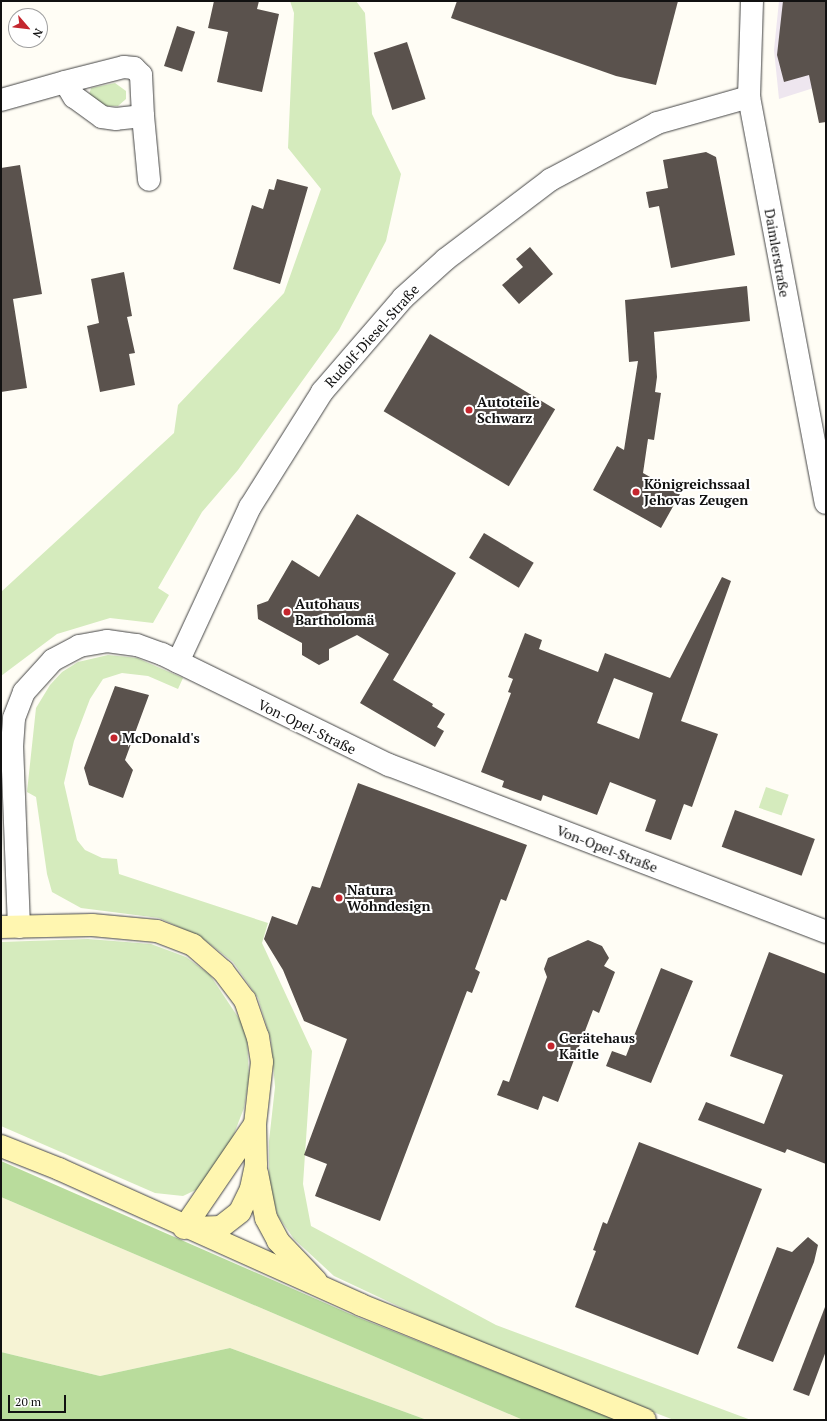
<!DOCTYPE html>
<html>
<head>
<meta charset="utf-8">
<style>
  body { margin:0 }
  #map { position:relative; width:827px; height:1421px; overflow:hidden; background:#fffdf5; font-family:"PT Serif",serif }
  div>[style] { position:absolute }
  .industrial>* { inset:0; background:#eee6ef }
  .farmland>* { inset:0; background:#f6f3d4 }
  .green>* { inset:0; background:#d5ebbd; transform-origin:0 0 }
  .forest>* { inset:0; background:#b9dc9c }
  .building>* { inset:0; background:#5a524d; transform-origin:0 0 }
  .roads { filter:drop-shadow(0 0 1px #444) drop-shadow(0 0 1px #444) }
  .minor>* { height:22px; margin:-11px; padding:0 11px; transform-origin:11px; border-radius:11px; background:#fff }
  .secondary>* { height:22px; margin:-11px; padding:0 11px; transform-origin:11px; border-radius:11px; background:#fff6b0 }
  .dots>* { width:11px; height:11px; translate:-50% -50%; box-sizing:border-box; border:2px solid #fff; border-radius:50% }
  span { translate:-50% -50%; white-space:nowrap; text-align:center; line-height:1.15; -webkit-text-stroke:4px #fff; paint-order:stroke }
  .street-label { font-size:14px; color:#111 }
  .poi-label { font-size:14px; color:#111; font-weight:700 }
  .left { translate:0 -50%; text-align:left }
  .frame { position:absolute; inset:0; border:2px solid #111; pointer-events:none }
  .north { position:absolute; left:8px; top:8px; width:40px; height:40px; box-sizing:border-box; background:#fff; border:1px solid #a0a0a0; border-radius:50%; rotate:118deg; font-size:11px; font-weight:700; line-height:16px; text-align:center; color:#111 }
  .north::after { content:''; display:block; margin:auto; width:14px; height:18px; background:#c4262e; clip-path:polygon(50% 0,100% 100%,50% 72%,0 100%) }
  .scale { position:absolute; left:8px; top:1395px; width:58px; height:18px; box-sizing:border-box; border:2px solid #111; border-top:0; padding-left:5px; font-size:12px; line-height:14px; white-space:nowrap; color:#111; -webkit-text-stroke:3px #fff; paint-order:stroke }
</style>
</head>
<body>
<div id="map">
  <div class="industrial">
    <i style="clip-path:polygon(779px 1px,826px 1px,826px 84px,779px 99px,774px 50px)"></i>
  </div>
  <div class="farmland">
    <i style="clip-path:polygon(1px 1197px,523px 1420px,427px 1420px,230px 1348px,100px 1376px,1px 1352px)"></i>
  </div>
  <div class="green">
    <i style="clip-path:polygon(290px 1px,356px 1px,365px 13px,372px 114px,401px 174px,386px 241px,339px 330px,238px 470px,202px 512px,158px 588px,169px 595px,153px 623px,110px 618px,57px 634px,1px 676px,1px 592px,174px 433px,178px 405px,284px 293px,321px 189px,288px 148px,294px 13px)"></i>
    <i style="clip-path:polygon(115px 83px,126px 91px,126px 99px,118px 106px,105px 106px,89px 95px,91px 88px)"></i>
    <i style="clip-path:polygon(108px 655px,137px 658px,183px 678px,178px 689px,148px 676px,122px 673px,103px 679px,90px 699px,74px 741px,64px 783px,77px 840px,85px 850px,102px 858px,117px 859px,119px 874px,268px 923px,262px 943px,312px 1051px,303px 1184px,311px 1226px,496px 1325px,751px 1420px,674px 1420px,632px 1404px,432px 1322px,334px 1276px,294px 1239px,278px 1216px,269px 1184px,269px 1141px,275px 1087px,271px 1040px,258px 998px,233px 962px,201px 937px,159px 918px,81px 908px,52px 892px,47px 874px,36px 797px,27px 792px,36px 708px,50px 685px,62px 672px,78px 662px)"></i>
    <i style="left:766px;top:787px;width:24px;height:22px;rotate:19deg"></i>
    <i style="clip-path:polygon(88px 939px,151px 944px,186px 957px,210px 975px,242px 1023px,247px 1041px,249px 1077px,244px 1108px,232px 1139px,202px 1187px,183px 1196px,155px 1193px,1px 1126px,1px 942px)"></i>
  </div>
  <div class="forest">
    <i style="clip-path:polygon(1px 1161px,357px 1317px,618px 1420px,523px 1420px,1px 1197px)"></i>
    <i style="clip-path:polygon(230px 1348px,427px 1420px,1px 1420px,1px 1352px,100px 1376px)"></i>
  </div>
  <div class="building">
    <i style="clip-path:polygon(214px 1px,259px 1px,257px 9px,279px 14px,262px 92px,217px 82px,228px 32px,208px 28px)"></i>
    <i style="clip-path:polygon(457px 1px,678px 1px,656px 85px,616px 76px,451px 18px)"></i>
    <i style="clip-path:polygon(783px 1px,826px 1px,826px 122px,819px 123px,809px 75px,784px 82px,777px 55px)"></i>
    <i style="left:177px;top:26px;width:19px;height:42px;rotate:18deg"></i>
    <i style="left:407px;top:42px;width:60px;height:35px;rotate:72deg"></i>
    <i style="clip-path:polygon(706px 152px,716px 157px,735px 255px,671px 268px,659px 206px,649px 208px,646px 192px,668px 188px,663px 160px)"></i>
    <i style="clip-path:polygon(20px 165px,42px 294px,13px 299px,27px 388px,1px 392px,1px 168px)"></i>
    <i style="clip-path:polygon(277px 179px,308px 187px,280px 284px,233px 269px,252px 205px,263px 209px,269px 189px,274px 190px)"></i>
    <i style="clip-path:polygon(530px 247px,553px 274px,519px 304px,502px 285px,523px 267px,516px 259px)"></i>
    <i style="clip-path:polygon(124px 272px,132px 316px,127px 317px,135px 353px,129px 354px,135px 385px,100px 392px,87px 326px,99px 323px,91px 279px)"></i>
    <i style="clip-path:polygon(747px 286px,750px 321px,654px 332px,657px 377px,655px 392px,661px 393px,654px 440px,648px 439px,643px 473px,680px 494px,661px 528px,593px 490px,617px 446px,624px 450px,638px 361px,629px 362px,625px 300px)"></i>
    <i style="left:430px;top:334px;width:146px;height:90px;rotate:31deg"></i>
    <i style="clip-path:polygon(357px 514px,456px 573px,393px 680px,433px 704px,432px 706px,445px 714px,437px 727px,444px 731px,435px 747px,360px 703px,389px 654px,357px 635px,329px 649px,329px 660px,319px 665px,302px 655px,302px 643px,258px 619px,257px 605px,268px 601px,292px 560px,319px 577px)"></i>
    <i style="left:484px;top:533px;width:58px;height:29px;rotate:31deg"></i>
    <i style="clip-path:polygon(evenodd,722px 577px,731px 581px,681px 721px,718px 734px,692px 807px,684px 804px,671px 840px,645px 831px,656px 800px,610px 782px,597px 815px,543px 795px,541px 801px,502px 787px,504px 781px,481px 772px,511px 693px,508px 692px,513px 679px,508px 677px,525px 633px,542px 640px,539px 649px,598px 672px,605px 653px,670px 678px,722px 577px,614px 678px,653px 693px,639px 739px,597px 723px,614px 678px)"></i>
    <i style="clip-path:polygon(115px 686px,149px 695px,125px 760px,133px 770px,123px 798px,89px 785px,84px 768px)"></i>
    <i style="clip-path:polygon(358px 783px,527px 845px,506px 901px,501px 899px,475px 969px,480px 972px,472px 993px,467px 991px,380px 1221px,315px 1196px,327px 1164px,304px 1155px,347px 1039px,304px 1021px,283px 970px,264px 939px,272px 916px,297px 925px,312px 886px,320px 888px)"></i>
    <i style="left:735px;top:810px;width:85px;height:39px;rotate:20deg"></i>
    <i style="clip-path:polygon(588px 940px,602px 946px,609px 958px,604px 966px,615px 972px,599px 1013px,593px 1010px,558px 1102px,543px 1096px,538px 1110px,497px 1095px,503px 1080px,509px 1082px,547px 977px,544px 969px,548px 958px)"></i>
    <i style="clip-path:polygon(769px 952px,826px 974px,826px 1164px,787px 1149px,785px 1153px,698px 1120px,706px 1102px,764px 1124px,783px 1075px,730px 1056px)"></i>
    <i style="clip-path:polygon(661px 968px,693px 981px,651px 1083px,606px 1066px,612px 1051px,626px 1056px)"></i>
    <i style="clip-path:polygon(639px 1142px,762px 1189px,698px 1355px,575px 1307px,596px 1251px,593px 1250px,603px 1222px,607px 1224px)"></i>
    <i style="clip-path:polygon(808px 1237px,818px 1245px,814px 1262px,773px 1362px,737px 1348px,777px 1247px,792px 1252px)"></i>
    <i style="clip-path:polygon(825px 1307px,826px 1351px,809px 1396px,793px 1390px)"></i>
  </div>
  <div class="roads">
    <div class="minor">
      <i style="left:752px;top:1px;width:96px;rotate:91.8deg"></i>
      <i style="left:749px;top:97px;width:413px;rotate:79.3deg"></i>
      <i style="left:1px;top:100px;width:66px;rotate:-15.7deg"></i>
      <i style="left:65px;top:82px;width:61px;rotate:-14.3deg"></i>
      <i style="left:124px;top:67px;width:10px;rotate:6deg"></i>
      <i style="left:134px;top:68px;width:10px;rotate:45deg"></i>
      <i style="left:141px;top:75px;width:41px;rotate:87.2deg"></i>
      <i style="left:143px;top:116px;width:27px;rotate:174deg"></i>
      <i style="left:116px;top:119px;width:14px;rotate:-172deg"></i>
      <i style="left:102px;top:117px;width:34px;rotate:-144deg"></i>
      <i style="left:74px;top:97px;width:17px;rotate:-121deg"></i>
      <i style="left:143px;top:116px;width:64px;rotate:84.6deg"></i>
      <i style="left:178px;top:662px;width:171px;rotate:-65.1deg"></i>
      <i style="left:250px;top:507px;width:136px;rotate:-57.9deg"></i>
      <i style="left:322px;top:392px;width:124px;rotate:-49.2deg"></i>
      <i style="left:403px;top:298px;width:58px;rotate:-42.2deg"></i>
      <i style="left:446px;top:259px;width:131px;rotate:-37.2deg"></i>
      <i style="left:550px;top:180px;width:121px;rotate:-28deg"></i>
      <i style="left:657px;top:123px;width:96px;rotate:-15.8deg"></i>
      <i style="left:19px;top:927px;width:180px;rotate:-92.2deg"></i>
      <i style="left:12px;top:747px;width:29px;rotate:-86deg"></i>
      <i style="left:14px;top:718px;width:28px;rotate:-69deg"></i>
      <i style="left:24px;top:692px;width:43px;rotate:-47.8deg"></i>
      <i style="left:53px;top:660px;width:30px;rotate:-28deg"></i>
      <i style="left:79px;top:646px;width:28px;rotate:-10deg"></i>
      <i style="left:107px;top:641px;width:30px;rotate:8deg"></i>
      <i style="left:137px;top:645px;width:27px;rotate:20deg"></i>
      <i style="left:162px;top:654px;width:253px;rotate:26.1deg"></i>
      <i style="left:389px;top:765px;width:468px;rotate:20.9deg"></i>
    </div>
    <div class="secondary">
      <i style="left:1px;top:927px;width:91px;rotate:-1.3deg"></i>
      <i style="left:92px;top:925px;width:65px;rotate:5.3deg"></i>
      <i style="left:157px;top:931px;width:39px;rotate:21deg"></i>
      <i style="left:193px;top:945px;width:40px;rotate:41deg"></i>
      <i style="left:223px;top:971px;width:36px;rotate:53deg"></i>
      <i style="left:245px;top:1000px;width:39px;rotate:71deg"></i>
      <i style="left:258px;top:1037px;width:25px;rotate:81deg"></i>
      <i style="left:262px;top:1062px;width:62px;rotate:96.4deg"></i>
      <i style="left:255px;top:1124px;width:41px;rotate:88.6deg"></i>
      <i style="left:256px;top:1165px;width:25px;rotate:102deg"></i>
      <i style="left:251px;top:1189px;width:25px;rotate:116deg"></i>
      <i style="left:240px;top:1212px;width:24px;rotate:142deg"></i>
      <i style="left:221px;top:1227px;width:29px;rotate:178deg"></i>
      <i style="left:1px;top:1146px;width:62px;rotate:21.6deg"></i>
      <i style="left:59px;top:1169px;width:331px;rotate:24.2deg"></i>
      <i style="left:361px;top:1305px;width:306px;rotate:22deg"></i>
      <i style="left:257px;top:1173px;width:46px;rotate:78.7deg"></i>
      <i style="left:266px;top:1218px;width:26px;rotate:62deg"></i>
      <i style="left:278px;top:1241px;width:55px;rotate:46.5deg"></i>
      <i style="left:184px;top:1228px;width:126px;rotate:-55.7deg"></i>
    </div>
  </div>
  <div class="dots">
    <i style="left:469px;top:410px;background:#c4262e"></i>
    <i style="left:636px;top:492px;background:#c4262e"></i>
    <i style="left:287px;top:612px;background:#c4262e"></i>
    <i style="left:114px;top:738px;background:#c4262e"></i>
    <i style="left:339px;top:898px;background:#c4262e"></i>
    <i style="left:551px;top:1046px;background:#c4262e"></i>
  </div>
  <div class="street-label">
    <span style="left:777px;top:253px;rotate:80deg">Daimlerstraße</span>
    <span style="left:372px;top:336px;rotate:-48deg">Rudolf-Diesel-Straße</span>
    <span style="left:307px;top:727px;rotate:26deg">Von-Opel-Straße</span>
    <span style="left:607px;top:849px;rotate:21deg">Von-Opel-Straße</span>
  </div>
  <div class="poi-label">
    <span class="left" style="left:477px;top:410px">Autoteile<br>Schwarz</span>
    <span class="left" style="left:644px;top:492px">Königreichssaal<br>Jehovas Zeugen</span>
    <span class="left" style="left:295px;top:612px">Autohaus<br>Bartholomä</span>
    <span class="left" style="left:122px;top:738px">McDonald's</span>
    <span class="left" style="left:347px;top:898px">Natura<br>Wohndesign</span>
    <span class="left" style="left:559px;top:1046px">Gerätehaus<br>Kaitle</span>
  </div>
  <div class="frame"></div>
  <div class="north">N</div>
  <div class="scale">20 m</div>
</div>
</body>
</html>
